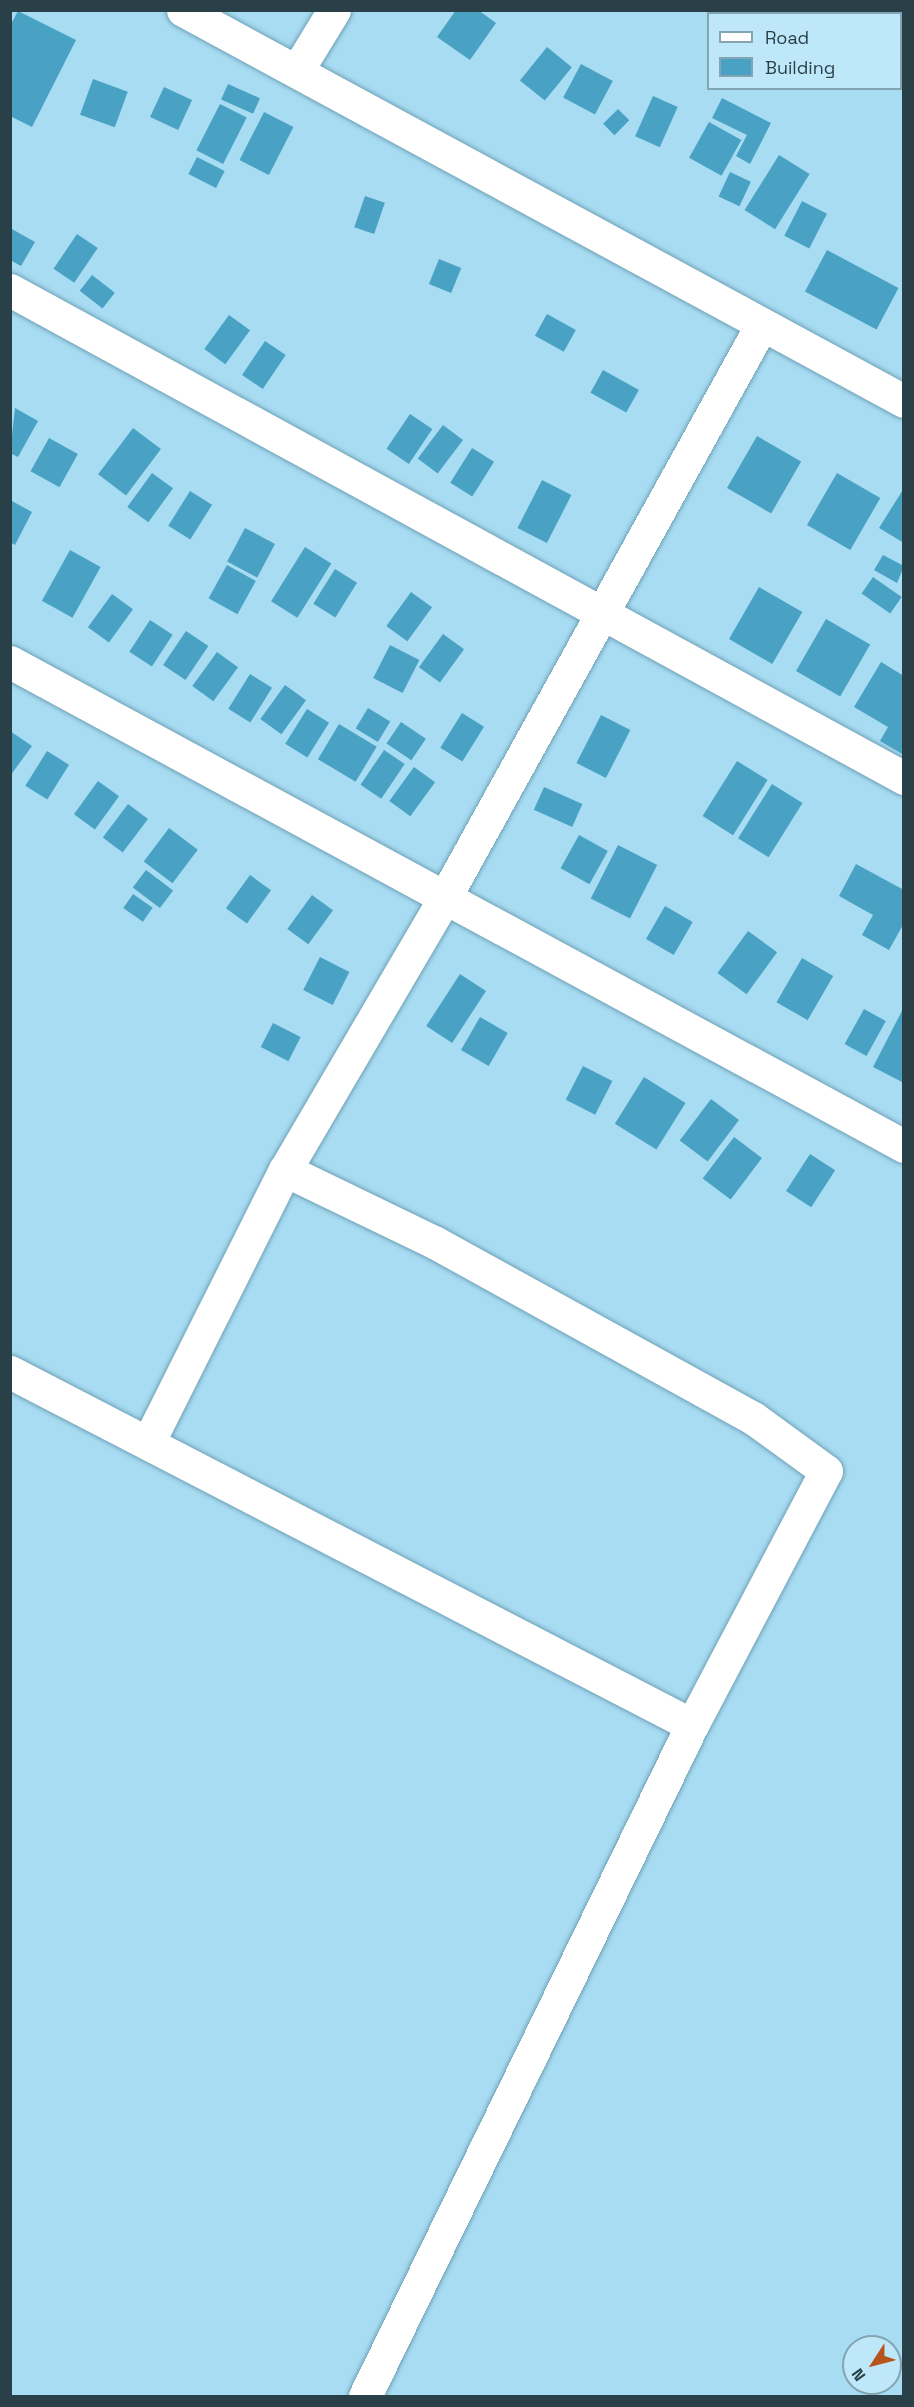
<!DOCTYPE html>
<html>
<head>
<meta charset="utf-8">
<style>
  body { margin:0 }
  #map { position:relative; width:914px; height:2407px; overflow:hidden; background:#a8dcf2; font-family:"Space Grotesk",sans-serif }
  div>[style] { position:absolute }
  .building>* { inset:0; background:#49a2c3; transform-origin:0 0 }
  .roads { filter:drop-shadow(0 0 2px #6fa1b6) drop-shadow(0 0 2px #6fa1b6) }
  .minor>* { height:33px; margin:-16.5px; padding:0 16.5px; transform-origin:16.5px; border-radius:16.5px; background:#fff }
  span { translate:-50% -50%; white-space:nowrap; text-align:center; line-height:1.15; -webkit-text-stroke:6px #bee8f9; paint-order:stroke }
  .frame { position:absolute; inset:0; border:12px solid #2a4048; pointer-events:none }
  .legend { position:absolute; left:707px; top:12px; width:195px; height:78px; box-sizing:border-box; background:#bee8f9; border:2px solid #83a5b2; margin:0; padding:8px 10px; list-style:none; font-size:18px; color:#2a4048 }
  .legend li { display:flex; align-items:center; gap:12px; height:30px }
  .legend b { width:30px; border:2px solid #83a5b2 }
  .north { position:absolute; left:842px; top:2335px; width:60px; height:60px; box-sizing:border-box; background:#bee8f9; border:2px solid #83a5b2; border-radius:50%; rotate:234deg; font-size:16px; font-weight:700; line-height:24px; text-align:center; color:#2a4048 }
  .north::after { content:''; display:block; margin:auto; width:21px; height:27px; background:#b7541d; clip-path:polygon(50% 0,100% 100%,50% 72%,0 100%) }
</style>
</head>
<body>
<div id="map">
  <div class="building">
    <i style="clip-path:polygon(456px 10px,478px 10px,496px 23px,470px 60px,437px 37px)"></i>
    <i style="clip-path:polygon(18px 11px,76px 40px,32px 127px,10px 116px,10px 26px)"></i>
    <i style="left:547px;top:47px;width:32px;height:43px;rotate:39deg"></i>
    <i style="left:581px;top:64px;width:36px;height:38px;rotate:28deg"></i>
    <i style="left:93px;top:79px;width:37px;height:38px;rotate:20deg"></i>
    <i style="left:228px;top:84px;width:35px;height:17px;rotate:24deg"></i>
    <i style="left:164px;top:87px;width:31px;height:33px;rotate:25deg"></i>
    <i style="left:653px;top:96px;width:27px;height:44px;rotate:24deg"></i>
    <i style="clip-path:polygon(722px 98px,771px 123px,750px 164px,736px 156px,747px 135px,712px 118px)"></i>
    <i style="left:220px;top:104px;width:30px;height:52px;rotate:27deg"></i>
    <i style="left:618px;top:109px;width:16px;height:21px;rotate:45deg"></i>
    <i style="left:264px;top:112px;width:33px;height:54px;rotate:27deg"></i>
    <i style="left:709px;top:122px;width:37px;height:41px;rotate:29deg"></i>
    <i style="left:779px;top:155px;width:36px;height:65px;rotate:32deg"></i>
    <i style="left:197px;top:157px;width:31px;height:19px;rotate:27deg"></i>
    <i style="left:730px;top:172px;width:23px;height:27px;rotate:25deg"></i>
    <i style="left:365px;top:196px;width:21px;height:33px;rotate:19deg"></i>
    <i style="left:802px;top:201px;width:28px;height:39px;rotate:27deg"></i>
    <i style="clip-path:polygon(10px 228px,35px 242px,21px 266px,10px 260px)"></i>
    <i style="left:77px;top:234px;width:25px;height:42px;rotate:34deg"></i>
    <i style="left:827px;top:250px;width:81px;height:47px;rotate:28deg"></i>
    <i style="left:439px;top:259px;width:24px;height:27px;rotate:22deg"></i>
    <i style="left:92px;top:275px;width:29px;height:20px;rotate:38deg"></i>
    <i style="left:547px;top:314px;width:33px;height:25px;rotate:29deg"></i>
    <i style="left:229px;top:315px;width:26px;height:42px;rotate:36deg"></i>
    <i style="left:265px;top:341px;width:25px;height:41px;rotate:34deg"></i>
    <i style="left:603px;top:370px;width:41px;height:26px;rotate:29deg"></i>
    <i style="clip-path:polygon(15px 408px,38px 421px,18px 457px,10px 453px)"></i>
    <i style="left:410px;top:414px;width:27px;height:42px;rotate:34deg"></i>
    <i style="left:443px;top:425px;width:25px;height:42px;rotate:37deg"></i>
    <i style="left:133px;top:428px;width:35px;height:58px;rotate:37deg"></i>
    <i style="left:757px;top:436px;width:51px;height:60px;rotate:30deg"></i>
    <i style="left:49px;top:438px;width:33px;height:38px;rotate:29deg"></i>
    <i style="left:472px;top:448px;width:26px;height:41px;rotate:32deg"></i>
    <i style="left:152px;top:473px;width:26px;height:42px;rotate:36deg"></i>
    <i style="left:837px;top:473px;width:50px;height:60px;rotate:30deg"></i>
    <i style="left:542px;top:480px;width:33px;height:54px;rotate:27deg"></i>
    <i style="clip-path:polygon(904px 488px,904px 543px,879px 528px)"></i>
    <i style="left:190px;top:491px;width:26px;height:41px;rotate:32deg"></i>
    <i style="clip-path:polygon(10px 500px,32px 512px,15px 545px,10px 542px)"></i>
    <i style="left:245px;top:528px;width:34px;height:38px;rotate:28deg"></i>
    <i style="left:305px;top:547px;width:31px;height:64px;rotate:32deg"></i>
    <i style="left:70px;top:550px;width:35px;height:58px;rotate:29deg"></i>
    <i style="clip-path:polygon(883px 555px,904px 566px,897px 583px,874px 570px)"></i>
    <i style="left:227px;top:565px;width:33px;height:38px;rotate:29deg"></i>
    <i style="left:335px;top:569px;width:26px;height:41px;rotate:32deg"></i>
    <i style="left:873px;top:577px;width:35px;height:20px;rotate:35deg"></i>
    <i style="left:759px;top:587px;width:50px;height:60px;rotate:30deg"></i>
    <i style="left:411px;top:592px;width:26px;height:42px;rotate:36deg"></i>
    <i style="left:112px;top:594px;width:26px;height:41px;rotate:36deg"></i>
    <i style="left:826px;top:619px;width:51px;height:60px;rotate:30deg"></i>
    <i style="left:150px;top:620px;width:27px;height:38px;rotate:33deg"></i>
    <i style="left:186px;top:631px;width:27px;height:41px;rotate:34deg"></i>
    <i style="left:443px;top:634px;width:26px;height:41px;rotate:36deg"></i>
    <i style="left:390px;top:645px;width:33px;height:37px;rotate:27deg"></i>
    <i style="left:217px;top:652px;width:26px;height:42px;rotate:36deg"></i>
    <i style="clip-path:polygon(881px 662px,904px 676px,904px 755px,880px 741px,888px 727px,854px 707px)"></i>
    <i style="left:250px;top:674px;width:26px;height:41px;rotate:32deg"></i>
    <i style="left:285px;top:685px;width:26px;height:42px;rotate:36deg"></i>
    <i style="left:368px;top:708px;width:26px;height:24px;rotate:31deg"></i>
    <i style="left:307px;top:709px;width:26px;height:41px;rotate:32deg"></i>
    <i style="left:462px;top:713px;width:26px;height:41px;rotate:32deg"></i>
    <i style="left:601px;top:715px;width:33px;height:54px;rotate:27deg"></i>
    <i style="left:401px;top:722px;width:30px;height:26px;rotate:34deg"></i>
    <i style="left:339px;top:724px;width:44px;height:41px;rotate:31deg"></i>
    <i style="clip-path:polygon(10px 731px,32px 746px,10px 776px)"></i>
    <i style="left:384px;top:750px;width:25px;height:42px;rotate:34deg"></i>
    <i style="left:47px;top:751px;width:26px;height:41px;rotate:32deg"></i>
    <i style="left:737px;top:761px;width:36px;height:65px;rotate:32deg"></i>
    <i style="left:414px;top:767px;width:26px;height:42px;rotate:36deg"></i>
    <i style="left:98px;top:781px;width:26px;height:41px;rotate:36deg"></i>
    <i style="left:772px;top:784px;width:36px;height:64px;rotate:32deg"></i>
    <i style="left:544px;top:787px;width:42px;height:25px;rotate:24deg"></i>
    <i style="left:128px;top:804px;width:25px;height:42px;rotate:37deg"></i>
    <i style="left:169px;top:828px;width:36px;height:42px;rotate:37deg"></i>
    <i style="left:579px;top:835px;width:33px;height:38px;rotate:29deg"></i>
    <i style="left:618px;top:845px;width:44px;height:60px;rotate:27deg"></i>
    <i style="clip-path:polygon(856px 864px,904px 890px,904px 923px,889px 950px,862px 935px,873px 915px,839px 896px)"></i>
    <i style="left:146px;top:870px;width:34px;height:22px;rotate:37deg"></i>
    <i style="left:250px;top:875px;width:26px;height:41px;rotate:36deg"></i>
    <i style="left:133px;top:894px;width:24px;height:17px;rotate:35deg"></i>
    <i style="left:312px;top:895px;width:26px;height:42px;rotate:36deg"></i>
    <i style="left:665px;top:906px;width:32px;height:38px;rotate:30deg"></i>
    <i style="left:748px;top:931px;width:36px;height:52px;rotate:36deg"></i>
    <i style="left:320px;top:957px;width:33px;height:37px;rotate:27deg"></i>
    <i style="left:802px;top:958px;width:36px;height:51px;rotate:30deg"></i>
    <i style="left:460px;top:974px;width:31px;height:62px;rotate:33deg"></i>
    <i style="clip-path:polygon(904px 1007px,904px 1083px,873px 1067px)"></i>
    <i style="left:864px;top:1009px;width:25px;height:40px;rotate:29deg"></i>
    <i style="left:480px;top:1017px;width:32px;height:38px;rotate:30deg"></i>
    <i style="left:273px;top:1023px;width:31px;height:27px;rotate:27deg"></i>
    <i style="left:583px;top:1066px;width:33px;height:38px;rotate:27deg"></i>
    <i style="left:644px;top:1077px;width:49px;height:55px;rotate:32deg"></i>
    <i style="left:711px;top:1099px;width:35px;height:52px;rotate:37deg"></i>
    <i style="left:734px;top:1137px;width:35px;height:52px;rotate:37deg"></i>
    <i style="left:810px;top:1154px;width:30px;height:44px;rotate:33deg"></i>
  </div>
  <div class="roads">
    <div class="minor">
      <i style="left:183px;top:10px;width:820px;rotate:28.47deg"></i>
      <i style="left:298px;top:69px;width:69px;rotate:-58.6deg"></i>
      <i style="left:10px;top:290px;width:1019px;rotate:28.63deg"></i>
      <i style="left:10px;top:662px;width:1017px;rotate:28.43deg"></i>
      <i style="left:10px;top:1372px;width:768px;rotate:27.37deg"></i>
      <i style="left:692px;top:1725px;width:287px;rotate:-62.2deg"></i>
      <i style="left:826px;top:1471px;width:90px;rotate:-144deg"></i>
      <i style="left:753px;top:1418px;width:362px;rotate:-151.1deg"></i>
      <i style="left:436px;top:1243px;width:168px;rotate:-154.2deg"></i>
      <i style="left:285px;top:1170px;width:316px;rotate:-59.6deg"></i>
      <i style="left:445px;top:897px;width:653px;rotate:-61.04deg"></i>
      <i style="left:148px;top:1443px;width:305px;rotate:-63.4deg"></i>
      <i style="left:365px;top:2396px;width:746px;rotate:-64.02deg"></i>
    </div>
  </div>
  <div class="frame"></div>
  <ul class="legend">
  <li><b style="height:8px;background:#fff"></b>Road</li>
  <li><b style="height:16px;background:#49a2c3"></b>Building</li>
  </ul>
  <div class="north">N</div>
</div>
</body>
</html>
